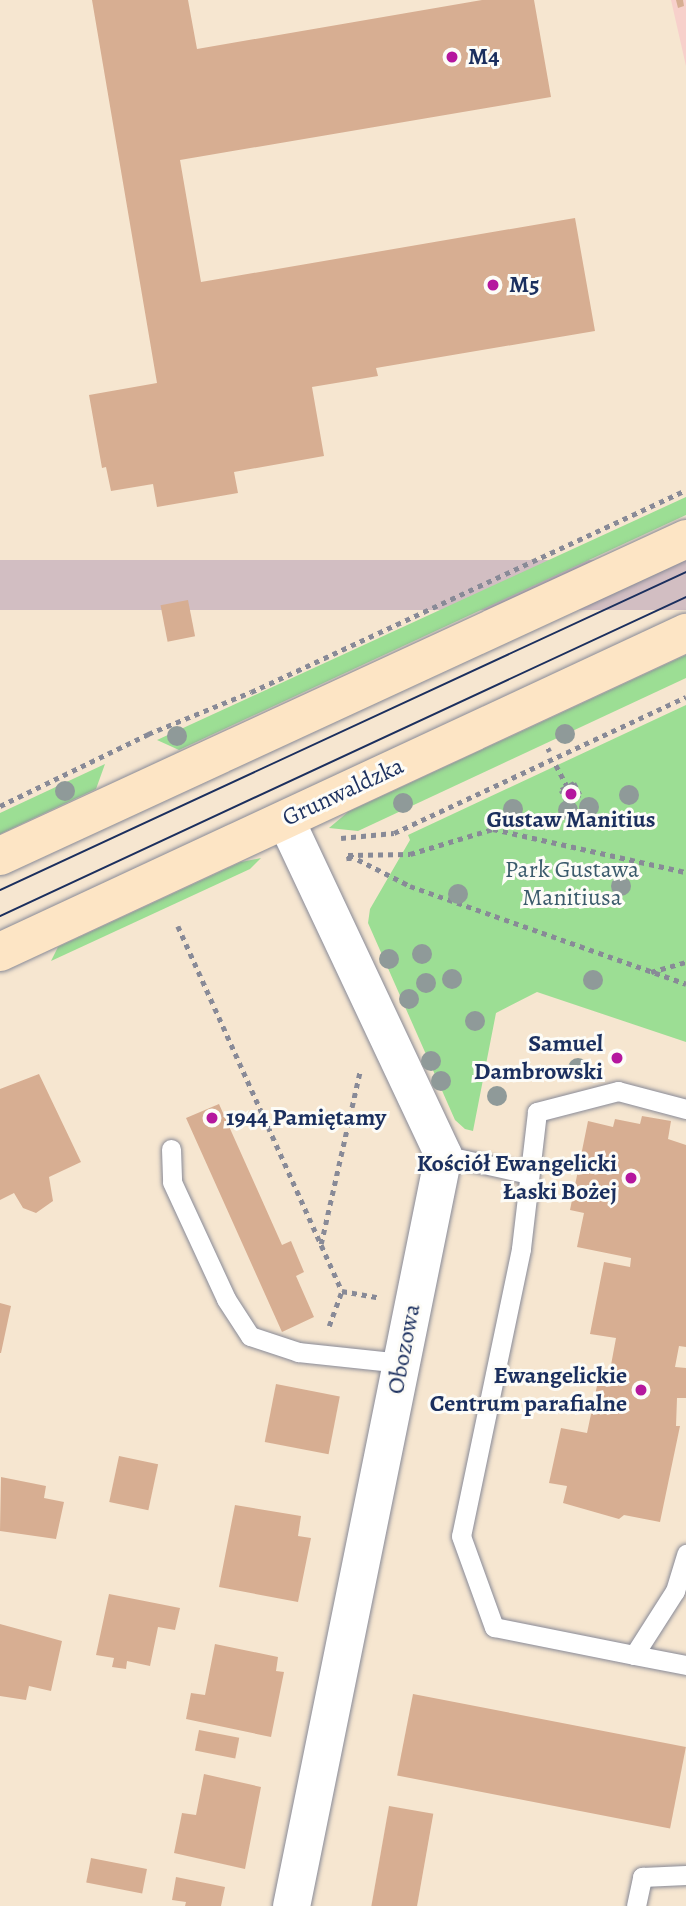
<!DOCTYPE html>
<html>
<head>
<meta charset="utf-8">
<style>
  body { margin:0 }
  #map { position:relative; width:686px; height:1906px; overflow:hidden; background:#f6e6d0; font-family:Alegreya,serif }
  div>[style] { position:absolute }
  .built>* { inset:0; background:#f7d0cb }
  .industrial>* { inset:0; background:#d2bec2; transform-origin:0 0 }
  .green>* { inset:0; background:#9cde94 }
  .building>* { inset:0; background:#d7ae92; transform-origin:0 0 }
  .path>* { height:4.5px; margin-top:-2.25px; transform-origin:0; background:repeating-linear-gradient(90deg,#888a97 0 5px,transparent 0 10px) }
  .roads { filter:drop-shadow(0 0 2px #888a97) drop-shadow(0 0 2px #888a97) }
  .lane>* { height:19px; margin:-9.5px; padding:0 9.5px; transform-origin:9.5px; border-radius:9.5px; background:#fff }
  .street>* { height:37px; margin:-18.5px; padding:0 18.5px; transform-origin:18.5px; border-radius:18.5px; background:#fff }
  .secondary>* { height:38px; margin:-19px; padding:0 19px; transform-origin:19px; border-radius:19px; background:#fde5c5 }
  .tram>* { height:2px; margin:-1px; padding:0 1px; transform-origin:1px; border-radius:1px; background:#1b2f5e }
  .trees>* { width:20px; height:20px; margin:-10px; border-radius:50%; background:#8f9a99 }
  .dots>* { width:19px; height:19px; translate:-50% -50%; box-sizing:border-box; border:4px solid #fdfcf7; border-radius:50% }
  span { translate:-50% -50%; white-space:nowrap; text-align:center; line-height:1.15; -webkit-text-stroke:6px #fdfcf7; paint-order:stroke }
  .poi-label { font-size:24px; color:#1b2f5e; font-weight:700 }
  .left { translate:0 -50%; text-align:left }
  .right { translate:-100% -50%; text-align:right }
  .street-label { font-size:24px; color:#1b2f5e }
  .park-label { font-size:24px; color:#3b5b6c }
</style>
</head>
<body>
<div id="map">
  <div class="built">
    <i style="clip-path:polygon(671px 0,686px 0,686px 66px)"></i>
  </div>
  <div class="industrial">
    <i style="left:686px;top:560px;width:50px;height:756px;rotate:90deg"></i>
  </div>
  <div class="green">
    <i style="clip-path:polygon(686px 497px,686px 515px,179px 750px,157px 740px)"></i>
    <i style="clip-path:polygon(686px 655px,686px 678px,358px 831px,329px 828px,348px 812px)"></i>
    <i style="clip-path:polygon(686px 705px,686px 1042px,537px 992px,496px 1013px,473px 1131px,465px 1129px,455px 1120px,368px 923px,370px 909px,410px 840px,408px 835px)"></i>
    <i style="clip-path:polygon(105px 764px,96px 789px,0 834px,0 813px)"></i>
    <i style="clip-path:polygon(261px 858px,250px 869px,51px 961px,58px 947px,241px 862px)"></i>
  </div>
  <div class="building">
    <i style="clip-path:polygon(92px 0,188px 0,197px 49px,482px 0,534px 0,551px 97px,180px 160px,201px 282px,575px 218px,595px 331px,376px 368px,378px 376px,312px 387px,324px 456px,234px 472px,238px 493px,157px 507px,153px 484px,111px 491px,106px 467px,102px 468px,89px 395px,157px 383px)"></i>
    <i style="clip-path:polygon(676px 0,683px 0,684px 6px,678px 8px)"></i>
    <i style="left:188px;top:600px;width:37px;height:28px;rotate:79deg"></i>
    <i style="clip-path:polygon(39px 1074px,81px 1162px,49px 1177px,53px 1201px,36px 1213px,23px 1208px,14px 1193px,0 1200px,0 1089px)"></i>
    <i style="clip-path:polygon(219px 1104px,282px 1245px,291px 1241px,304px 1272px,296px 1276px,314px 1317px,282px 1332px,186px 1118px)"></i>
    <i style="clip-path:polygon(642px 1116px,671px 1121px,668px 1139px,686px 1145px,686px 1347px,679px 1346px,675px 1367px,686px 1368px,686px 1398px,677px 1398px,676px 1426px,680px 1426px,660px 1522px,624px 1515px,619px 1519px,563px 1503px,567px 1486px,549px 1483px,561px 1428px,587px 1433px,598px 1381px,611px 1365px,616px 1338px,590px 1334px,604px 1262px,630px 1267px,631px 1258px,577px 1247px,584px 1213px,570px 1210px,588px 1121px,613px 1127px,615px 1119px,640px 1124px)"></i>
    <i style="clip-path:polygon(0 1303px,11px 1306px,1px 1353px,0 1353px)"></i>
    <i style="left:276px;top:1384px;width:65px;height:59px;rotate:11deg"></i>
    <i style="left:119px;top:1456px;width:40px;height:47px;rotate:12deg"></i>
    <i style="clip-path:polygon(1px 1477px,46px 1486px,44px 1498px,64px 1502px,56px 1539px,0 1531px)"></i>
    <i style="clip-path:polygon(235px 1505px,301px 1516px,298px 1536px,311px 1538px,298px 1602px,219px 1587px)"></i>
    <i style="clip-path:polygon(109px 1594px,180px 1608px,175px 1630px,158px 1627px,150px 1666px,127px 1661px,126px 1669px,112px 1667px,114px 1658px,96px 1655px)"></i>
    <i style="clip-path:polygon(0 1624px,62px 1641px,51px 1691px,29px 1686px,26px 1700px,0 1696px)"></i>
    <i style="clip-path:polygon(215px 1644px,278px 1657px,276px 1671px,284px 1672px,271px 1737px,186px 1719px,191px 1693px,205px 1695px)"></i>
    <i style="left:413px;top:1694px;width:278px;height:83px;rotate:11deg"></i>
    <i style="left:199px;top:1730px;width:41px;height:21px;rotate:11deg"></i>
    <i style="clip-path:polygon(204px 1774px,261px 1787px,245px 1869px,174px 1853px,182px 1813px,196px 1815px)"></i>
    <i style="left:389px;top:1806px;width:45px;height:102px;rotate:10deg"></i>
    <i style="left:91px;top:1858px;width:57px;height:25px;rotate:11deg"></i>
    <i style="clip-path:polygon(176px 1877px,225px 1887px,221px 1906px,185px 1906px,186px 1902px,172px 1900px)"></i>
  </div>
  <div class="path">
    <i style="left:548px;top:748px;width:4px;rotate:63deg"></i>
    <i style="left:556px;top:765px;width:24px;rotate:62deg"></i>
    <i style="left:574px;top:783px;width:13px;rotate:63deg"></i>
    <i style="left:580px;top:795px;width:15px;rotate:152deg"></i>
    <i style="left:567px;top:802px;width:13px;rotate:-117deg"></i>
    <i style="left:561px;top:790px;width:15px;rotate:-28deg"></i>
    <i style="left:0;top:806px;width:165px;rotate:-25.9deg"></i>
    <i style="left:148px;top:734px;width:111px;rotate:-22.2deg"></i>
    <i style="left:251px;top:692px;width:480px;rotate:-24.9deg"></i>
    <i style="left:341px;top:838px;width:53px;rotate:-5.4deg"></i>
    <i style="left:394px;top:833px;width:322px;rotate:-25deg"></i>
    <i style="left:349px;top:855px;width:68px;rotate:26.9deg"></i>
    <i style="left:410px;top:886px;width:293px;rotate:19.5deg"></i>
    <i style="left:349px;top:861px;width:6px;rotate:-99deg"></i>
    <i style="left:348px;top:855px;width:62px;rotate:-0.9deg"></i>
    <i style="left:410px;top:854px;width:87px;rotate:-16.8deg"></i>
    <i style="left:493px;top:829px;width:198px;rotate:12.6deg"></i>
    <i style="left:178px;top:926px;width:400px;rotate:65.8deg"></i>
    <i style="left:342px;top:1291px;width:36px;rotate:10deg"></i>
    <i style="left:651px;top:972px;width:36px;rotate:-16deg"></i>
    <i style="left:321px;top:1244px;width:177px;rotate:-77.3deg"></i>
    <i style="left:329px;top:1326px;width:37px;rotate:-70deg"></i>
  </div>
  <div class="roads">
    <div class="lane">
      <i style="left:686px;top:1109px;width:70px;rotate:-165.2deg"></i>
      <i style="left:618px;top:1091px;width:84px;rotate:165.5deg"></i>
      <i style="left:537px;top:1112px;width:138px;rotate:96.7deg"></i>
      <i style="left:521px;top:1249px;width:293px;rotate:101.8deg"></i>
      <i style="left:461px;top:1536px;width:97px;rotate:70.1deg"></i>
      <i style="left:494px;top:1627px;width:143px;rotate:11.3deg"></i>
      <i style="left:634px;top:1655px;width:76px;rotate:-57.4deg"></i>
      <i style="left:675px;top:1591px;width:39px;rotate:-73deg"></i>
      <i style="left:171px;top:1149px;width:33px;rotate:88deg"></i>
      <i style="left:172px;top:1182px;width:129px;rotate:65.2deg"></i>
      <i style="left:226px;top:1299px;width:44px;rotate:57deg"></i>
      <i style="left:250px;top:1336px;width:51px;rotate:18.4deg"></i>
      <i style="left:298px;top:1352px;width:104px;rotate:6.1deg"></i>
      <i style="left:443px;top:1155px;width:88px;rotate:12.5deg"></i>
      <i style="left:634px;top:1655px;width:53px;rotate:10.9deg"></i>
      <i style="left:636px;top:1906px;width:30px;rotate:-78deg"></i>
      <i style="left:642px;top:1877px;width:44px;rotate:-2.6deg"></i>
    </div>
    <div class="street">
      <i style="left:285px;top:819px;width:371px;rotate:64.8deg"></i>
      <i style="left:443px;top:1155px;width:766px;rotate:101.44deg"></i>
    </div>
    <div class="secondary">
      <i style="left:0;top:856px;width:756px;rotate:-24.8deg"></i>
      <i style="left:0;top:952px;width:757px;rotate:-24.94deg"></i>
    </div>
  </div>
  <div class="tram">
    <i style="left:0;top:890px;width:756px;rotate:-24.87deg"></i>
    <i style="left:0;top:916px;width:757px;rotate:-24.94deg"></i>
  </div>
  <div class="trees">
    <i style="left:565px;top:734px"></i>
    <i style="left:177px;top:736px"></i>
    <i style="left:65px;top:791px"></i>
    <i style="left:629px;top:795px"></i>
    <i style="left:403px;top:803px"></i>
    <i style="left:589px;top:807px"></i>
    <i style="left:513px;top:809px"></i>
    <i style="left:568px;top:810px"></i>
    <i style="left:621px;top:886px"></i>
    <i style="left:458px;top:894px"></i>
    <i style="left:422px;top:954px"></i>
    <i style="left:389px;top:959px"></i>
    <i style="left:452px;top:979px"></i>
    <i style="left:593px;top:980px"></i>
    <i style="left:426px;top:983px"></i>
    <i style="left:409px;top:999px"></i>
    <i style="left:475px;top:1021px"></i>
    <i style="left:431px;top:1061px"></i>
    <i style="left:578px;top:1068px"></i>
    <i style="left:441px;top:1081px"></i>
    <i style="left:497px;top:1096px"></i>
  </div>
  <div class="dots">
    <i style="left:452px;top:57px;background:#b5179e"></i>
    <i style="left:493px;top:285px;background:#b5179e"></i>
    <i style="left:571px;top:794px;background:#b5179e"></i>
    <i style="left:617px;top:1058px;background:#b5179e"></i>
    <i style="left:212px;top:1118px;background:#b5179e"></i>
    <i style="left:631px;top:1178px;background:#b5179e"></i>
    <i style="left:641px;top:1390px;background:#b5179e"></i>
  </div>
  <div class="poi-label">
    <span class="left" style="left:468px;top:57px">M4</span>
    <span class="left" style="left:509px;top:285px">M5</span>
    <span style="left:571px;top:820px">Gustaw Manitius</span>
    <span class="right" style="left:603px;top:1058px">Samuel<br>Dambrowski</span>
    <span class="left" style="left:226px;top:1118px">1944 Pamiętamy</span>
    <span class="right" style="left:617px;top:1178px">Kościół Ewangelicki<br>Łaski Bożej</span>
    <span class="right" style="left:627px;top:1390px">Ewangelickie<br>Centrum parafialne</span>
  </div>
  <div class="street-label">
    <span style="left:343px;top:792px;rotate:-25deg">Grunwaldzka</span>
    <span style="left:404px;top:1349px;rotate:-79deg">Obozowa</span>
  </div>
  <div class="park-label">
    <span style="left:572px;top:884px">Park Gustawa<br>Manitiusa</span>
  </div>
</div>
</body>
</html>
